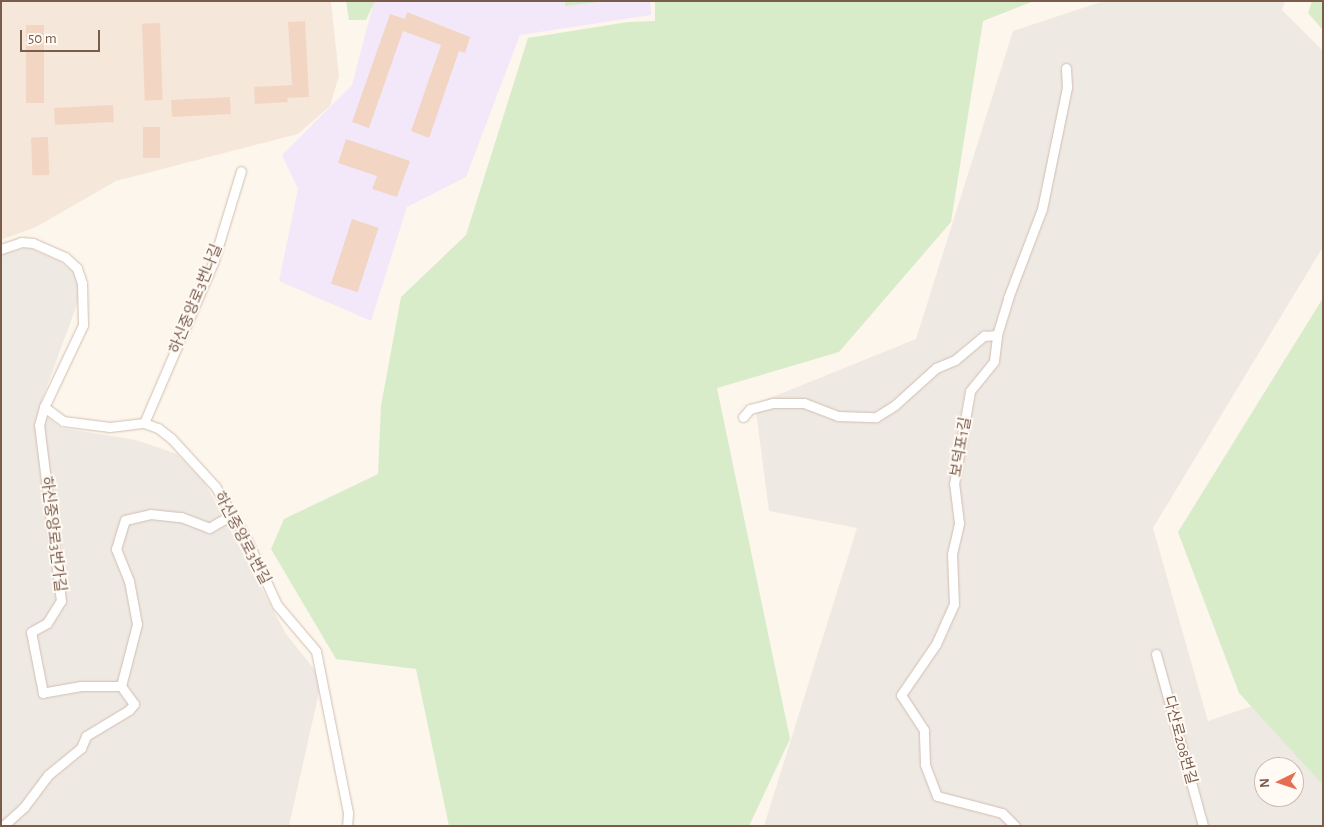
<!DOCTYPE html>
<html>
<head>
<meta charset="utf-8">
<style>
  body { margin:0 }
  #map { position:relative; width:1324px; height:827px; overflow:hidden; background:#fdf6ec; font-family:"Alegreya Sans","Noto Sans KR",sans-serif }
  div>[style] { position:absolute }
  .residential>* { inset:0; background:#f5e8da }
  .industrial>* { inset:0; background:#efe9e4 }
  .education>* { inset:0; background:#f3e8fa }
  .green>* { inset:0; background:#d8ecc9 }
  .building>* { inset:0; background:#f3d5c3; transform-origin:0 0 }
  .roads { filter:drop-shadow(0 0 1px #d1beb0) drop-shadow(0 0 1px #d1beb0) }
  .minor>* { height:9px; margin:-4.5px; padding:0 4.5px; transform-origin:4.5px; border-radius:4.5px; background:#fff }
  span { translate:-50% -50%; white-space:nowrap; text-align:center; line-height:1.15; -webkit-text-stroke:4px #fffaf3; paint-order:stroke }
  .street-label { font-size:15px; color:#7a5c4d }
  .frame { position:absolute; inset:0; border:2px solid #7a5c4d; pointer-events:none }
  .north { position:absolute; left:1254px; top:757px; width:50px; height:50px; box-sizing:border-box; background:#fffaf3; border:1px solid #cabbb1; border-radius:50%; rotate:266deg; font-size:14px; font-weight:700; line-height:20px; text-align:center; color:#7a5c4d }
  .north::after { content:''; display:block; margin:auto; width:18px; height:22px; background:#e76f51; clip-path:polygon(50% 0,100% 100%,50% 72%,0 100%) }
  .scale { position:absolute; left:20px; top:30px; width:80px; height:22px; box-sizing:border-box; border:2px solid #7a5c4d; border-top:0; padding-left:6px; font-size:15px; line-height:18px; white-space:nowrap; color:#7a5c4d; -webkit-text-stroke:4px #fffaf3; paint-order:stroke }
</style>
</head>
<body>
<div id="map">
  <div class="residential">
    <i style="clip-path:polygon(1px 1px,331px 1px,339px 76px,330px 106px,298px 134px,116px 181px,36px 227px,1px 240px)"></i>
  </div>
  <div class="industrial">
    <i style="clip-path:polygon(evenodd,1104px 1px,1285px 1px,1282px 10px,1323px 51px,1323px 247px,1153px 528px,1208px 721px,1323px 682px,1323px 826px,764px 826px,857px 528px,769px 511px,755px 404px,916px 339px,1013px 31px,1104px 1px,1264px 767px,1294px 767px,1294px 797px,1264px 797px,1264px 767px)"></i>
    <i style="clip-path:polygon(28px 247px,59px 261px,74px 272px,80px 296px,38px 411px,62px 428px,136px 440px,177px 454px,205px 483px,286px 634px,322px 679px,289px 826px,1px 826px,1px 255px)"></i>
  </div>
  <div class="education">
    <i style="clip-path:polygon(374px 1px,650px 1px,651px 15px,520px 35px,466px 177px,407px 207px,371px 321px,279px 281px,298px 189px,282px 155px,352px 85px)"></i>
  </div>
  <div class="green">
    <i style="clip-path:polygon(346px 1px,375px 1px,366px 20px,349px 20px)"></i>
    <i style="clip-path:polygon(565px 1px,608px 1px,565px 6px)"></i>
    <i style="clip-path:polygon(655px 1px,1034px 1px,983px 21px,951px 222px,839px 352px,717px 388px,790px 739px,749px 826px,449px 826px,416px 669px,336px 659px,271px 549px,284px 519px,378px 474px,381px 406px,401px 297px,466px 235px,528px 38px,628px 22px,655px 21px)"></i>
    <i style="clip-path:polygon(1312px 1px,1323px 1px,1323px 30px,1308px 13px)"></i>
    <i style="clip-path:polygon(1323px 298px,1323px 785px,1239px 693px,1178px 532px)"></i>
  </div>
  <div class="building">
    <i style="clip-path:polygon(407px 12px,470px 37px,465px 53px,459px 51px,429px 138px,411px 131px,441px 45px,403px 31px,369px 128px,352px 122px,390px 14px,405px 19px)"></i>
    <i style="clip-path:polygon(305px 21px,309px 97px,287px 98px,288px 102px,255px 104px,254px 87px,292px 85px,288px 22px)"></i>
    <i style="left:160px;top:23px;width:77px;height:18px;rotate:88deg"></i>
    <i style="left:26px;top:25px;width:18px;height:78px"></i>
    <i style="left:230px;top:97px;width:17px;height:59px;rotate:87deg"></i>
    <i style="left:113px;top:105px;width:17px;height:59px;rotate:87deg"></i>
    <i style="left:143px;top:127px;width:17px;height:31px"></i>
    <i style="left:48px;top:137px;width:38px;height:17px;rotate:88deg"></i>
    <i style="clip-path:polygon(346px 139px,410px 161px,397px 197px,372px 189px,377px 176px,338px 163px)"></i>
    <i style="left:352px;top:219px;width:28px;height:68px;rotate:18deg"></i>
  </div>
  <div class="roads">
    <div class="minor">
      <i style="left:1px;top:249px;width:21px;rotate:-19deg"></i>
      <i style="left:21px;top:242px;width:12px;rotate:5deg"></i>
      <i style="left:33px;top:243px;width:35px;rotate:24deg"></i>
      <i style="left:65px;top:257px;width:16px;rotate:43deg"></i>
      <i style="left:77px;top:268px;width:16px;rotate:72deg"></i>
      <i style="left:82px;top:283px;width:42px;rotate:88.6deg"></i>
      <i style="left:83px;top:325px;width:91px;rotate:115.4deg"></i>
      <i style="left:44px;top:407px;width:24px;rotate:36deg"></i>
      <i style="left:63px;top:421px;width:47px;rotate:7.3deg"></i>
      <i style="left:110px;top:427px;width:34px;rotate:-7deg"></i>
      <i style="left:144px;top:423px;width:15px;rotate:20deg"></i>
      <i style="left:158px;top:428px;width:16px;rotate:38deg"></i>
      <i style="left:171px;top:438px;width:65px;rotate:47.5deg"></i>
      <i style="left:215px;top:486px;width:61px;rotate:59.2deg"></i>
      <i style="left:246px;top:538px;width:74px;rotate:65.2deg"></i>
      <i style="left:277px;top:605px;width:60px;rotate:49.7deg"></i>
      <i style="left:316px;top:651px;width:165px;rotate:78.8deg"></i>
      <i style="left:348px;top:813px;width:13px;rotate:94deg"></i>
      <i style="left:743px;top:417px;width:11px;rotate:-49deg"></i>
      <i style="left:750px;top:409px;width:24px;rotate:-15deg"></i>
      <i style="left:773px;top:403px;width:31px"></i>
      <i style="left:804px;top:403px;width:36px;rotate:21deg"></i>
      <i style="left:838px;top:416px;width:38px;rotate:2deg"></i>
      <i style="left:876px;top:417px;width:22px;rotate:-32deg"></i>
      <i style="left:895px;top:405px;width:55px;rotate:-42.1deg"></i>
      <i style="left:936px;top:368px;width:21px;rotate:-23deg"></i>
      <i style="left:955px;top:360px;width:38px;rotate:-40deg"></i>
      <i style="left:984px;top:336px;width:13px;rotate:-4deg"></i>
      <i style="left:144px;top:423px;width:174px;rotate:-66.7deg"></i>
      <i style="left:213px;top:263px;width:96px;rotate:-73.1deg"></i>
      <i style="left:1156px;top:654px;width:178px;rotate:74.7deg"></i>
      <i style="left:121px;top:686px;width:64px;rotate:-75.5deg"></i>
      <i style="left:137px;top:624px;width:44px;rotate:-100.5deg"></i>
      <i style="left:129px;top:581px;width:35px;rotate:-112deg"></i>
      <i style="left:116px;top:549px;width:30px;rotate:-73deg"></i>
      <i style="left:125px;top:520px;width:26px;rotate:-13deg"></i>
      <i style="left:150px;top:514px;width:31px;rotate:6deg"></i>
      <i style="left:181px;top:517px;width:30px;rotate:21deg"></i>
      <i style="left:209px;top:528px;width:28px;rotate:-30deg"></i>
      <i style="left:3px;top:826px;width:28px;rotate:-42deg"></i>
      <i style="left:24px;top:807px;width:40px;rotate:-53deg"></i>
      <i style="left:48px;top:775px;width:43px;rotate:-39.3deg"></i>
      <i style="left:81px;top:748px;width:13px;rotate:-67deg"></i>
      <i style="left:86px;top:736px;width:50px;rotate:-31.2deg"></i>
      <i style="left:129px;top:710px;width:8px;rotate:-50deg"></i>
      <i style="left:134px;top:704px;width:22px;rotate:-126deg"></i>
      <i style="left:121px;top:686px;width:40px;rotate:180deg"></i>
      <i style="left:81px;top:686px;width:39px;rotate:170deg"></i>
      <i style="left:43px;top:693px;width:62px;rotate:-101.1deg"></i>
      <i style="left:31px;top:632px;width:18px;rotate:-29deg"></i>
      <i style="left:47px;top:623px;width:26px;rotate:-58deg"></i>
      <i style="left:61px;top:601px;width:177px;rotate:-97.1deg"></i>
      <i style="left:39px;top:425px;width:19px;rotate:-74deg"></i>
      <i style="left:1015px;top:826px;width:18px;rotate:-135deg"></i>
      <i style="left:1002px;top:813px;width:67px;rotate:-165.3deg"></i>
      <i style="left:937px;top:796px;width:34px;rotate:-111deg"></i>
      <i style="left:925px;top:764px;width:34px;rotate:-92deg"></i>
      <i style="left:924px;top:730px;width:42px;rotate:-123.3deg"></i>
      <i style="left:901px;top:695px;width:62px;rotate:-55.5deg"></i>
      <i style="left:936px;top:644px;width:44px;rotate:-65.8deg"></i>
      <i style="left:954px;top:604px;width:50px;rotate:-92.3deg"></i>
      <i style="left:952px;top:554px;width:32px;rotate:-77deg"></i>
      <i style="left:959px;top:523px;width:39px;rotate:-97deg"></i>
      <i style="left:954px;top:484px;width:94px;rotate:-80.2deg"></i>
      <i style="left:970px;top:391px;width:38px;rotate:-51deg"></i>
      <i style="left:994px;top:361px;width:26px;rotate:-83deg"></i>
      <i style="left:997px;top:335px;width:39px;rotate:-73deg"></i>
      <i style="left:1008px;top:298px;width:95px;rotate:-69.1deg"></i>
      <i style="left:1042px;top:209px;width:125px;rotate:-78.4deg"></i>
      <i style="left:1067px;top:87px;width:19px;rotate:-93deg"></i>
    </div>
  </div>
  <div class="street-label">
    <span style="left:196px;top:299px;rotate:-68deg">하신중앙로3번나길</span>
    <span style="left:961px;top:447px;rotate:-80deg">보덕포1길</span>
    <span style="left:53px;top:534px;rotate:83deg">하신중앙로3번가길</span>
    <span style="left:242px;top:538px;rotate:62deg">하신중앙로3번길</span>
    <span style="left:1180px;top:740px;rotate:75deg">다산로208번길</span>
  </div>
  <div class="frame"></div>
  <div class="north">N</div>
  <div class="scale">50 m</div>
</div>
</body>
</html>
